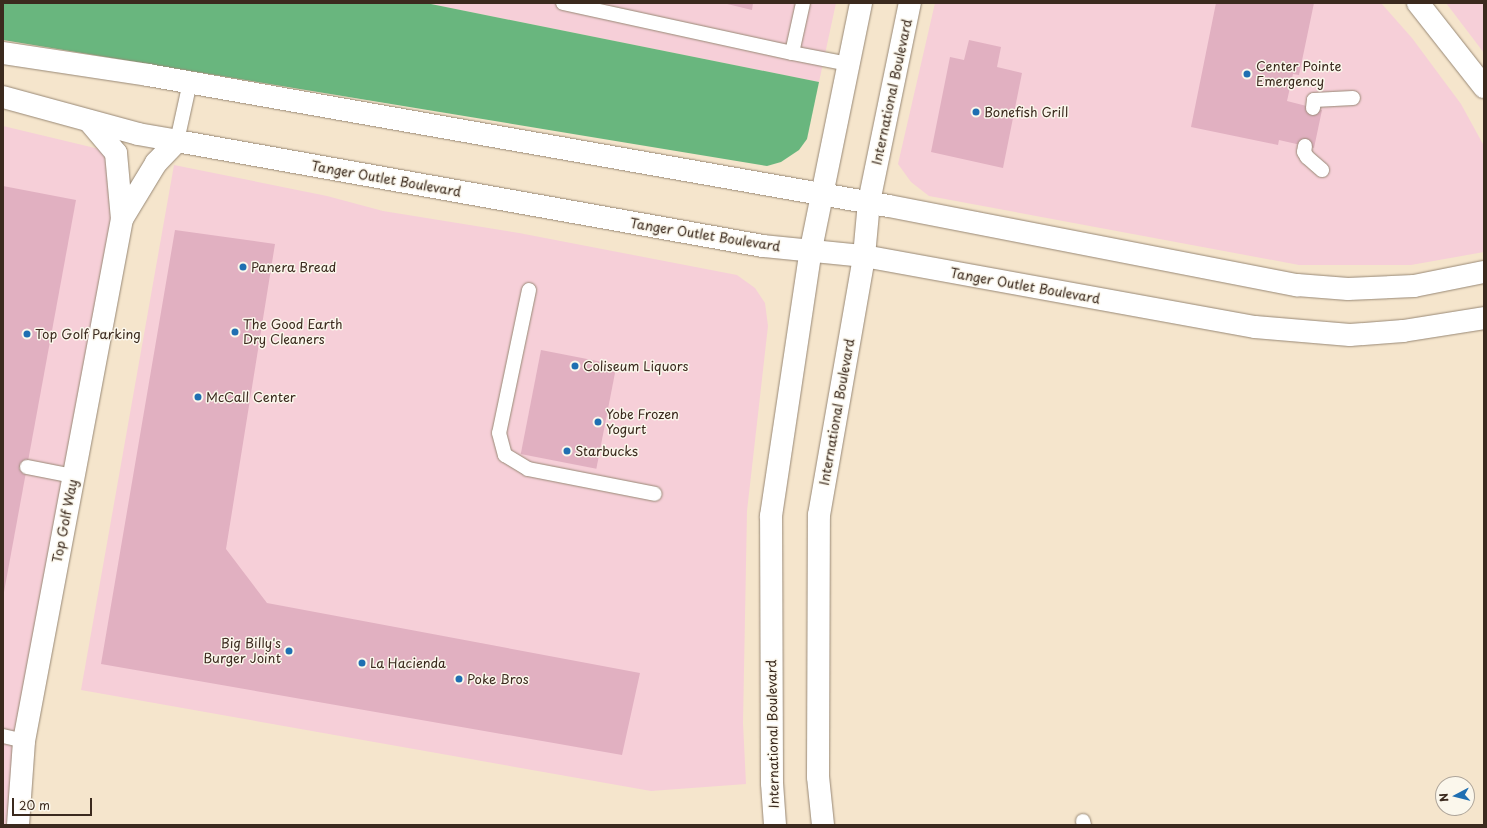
<!DOCTYPE html>
<html>
<head>
<meta charset="utf-8">
<style>
  body { margin:0 }
  #map { position:relative; width:1487px; height:828px; overflow:hidden; background:#f5e5cc; font-family:"Playpen Sans",sans-serif }
  div>[style] { position:absolute }
  .built>* { inset:0; background:#f6cfd8 }
  .forest>* { inset:0; background:#69b67e }
  .building>* { inset:0; background:#e1b0c1; transform-origin:0 0 }
  .roads { filter:drop-shadow(0 0 1px #988875) drop-shadow(0 0 1px #988875) }
  .service>* { height:14px; margin:-7px; padding:0 7px; transform-origin:7px; border-radius:7px; background:#fff }
  .minor>* { height:22px; margin:-11px; padding:0 11px; transform-origin:11px; border-radius:11px; background:#fff }
  .tertiary>* { height:22px; margin:-11px; padding:0 11px; transform-origin:11px; border-radius:11px; background:#fff }
  .secondary>* { height:22px; margin:-11px; padding:0 11px; transform-origin:11px; border-radius:11px; background:#fff }
  .dots>* { width:11px; height:11px; translate:-50% -50%; box-sizing:border-box; border:2px solid #fbf7ec; border-radius:50% }
  span { translate:-50% -50%; white-space:nowrap; text-align:center; line-height:1.15; -webkit-text-stroke:3px #fbf7ec; paint-order:stroke }
  .poi-label { font-size:13px; color:#3b2a1e }
  .left { translate:0 -50%; text-align:left }
  .right { translate:-100% -50%; text-align:right }
  .street-label { font-size:13px; color:#3b2a1e }
  .frame { position:absolute; inset:0; border:4px solid #3b2a1e; pointer-events:none }
  .north { position:absolute; left:1435px; top:776px; width:40px; height:40px; box-sizing:border-box; background:#fbf7ec; border:1px solid #aea59a; border-radius:50%; rotate:263deg; font-size:11px; font-weight:700; line-height:16px; text-align:center; color:#3b2a1e }
  .north::after { content:''; display:block; margin:auto; width:14px; height:18px; background:#1f6fb2; clip-path:polygon(50% 0,100% 100%,50% 72%,0 100%) }
  .scale { position:absolute; left:12px; top:798px; width:80px; height:18px; box-sizing:border-box; border:2px solid #3b2a1e; border-top:0; padding-left:5px; font-size:12px; line-height:14px; white-space:nowrap; color:#3b2a1e; -webkit-text-stroke:3px #fbf7ec; paint-order:stroke }
</style>
</head>
<body>
<div id="map">
  <div class="built">
    <i style="clip-path:polygon(426px 3px,836px 3px,819px 82px)"></i>
    <i style="clip-path:polygon(935px 3px,1381px 3px,1412px 38px,1461px 104px,1484px 146px,1484px 252px,1411px 265px,1299px 265px,929px 196px,911px 182px,898px 164px)"></i>
    <i style="clip-path:polygon(1446px 3px,1484px 3px,1484px 53px)"></i>
    <i style="clip-path:polygon(3px 126px,116px 153px,122px 219px,18px 825px,3px 825px)"></i>
    <i style="clip-path:polygon(174px 165px,327px 196px,383px 211px,519px 233px,737px 275px,755px 288px,765px 303px,768px 326px,747px 511px,743px 723px,746px 784px,651px 791px,81px 690px)"></i>
  </div>
  <div class="forest">
    <i style="clip-path:polygon(3px 3px,426px 3px,819px 82px,807px 139px,799px 150px,781px 162px,767px 166px,3px 40px)"></i>
  </div>
  <div class="building">
    <i style="clip-path:polygon(723px 3px,753px 3px,752px 10px)"></i>
    <i style="clip-path:polygon(1216px 3px,1314px 3px,1299px 75px,1293px 74px,1287px 101px,1322px 110px,1314px 148px,1279px 140px,1278px 145px,1191px 127px)"></i>
    <i style="clip-path:polygon(969px 40px,1001px 47px,997px 67px,1022px 73px,1003px 168px,931px 152px,950px 57px,964px 60px)"></i>
    <i style="clip-path:polygon(3px 186px,76px 200px,4px 592px,3px 592px)"></i>
    <i style="clip-path:polygon(175px 230px,275px 244px,226px 549px,267px 603px,640px 673px,622px 755px,101px 664px)"></i>
    <i style="left:541px;top:350px;width:77px;height:106px;rotate:11deg"></i>
  </div>
  <div class="roads">
    <div class="service">
      <i style="left:563px;top:3px;width:234px;rotate:12.3deg"></i>
      <i style="left:803px;top:3px;width:51px;rotate:102.4deg"></i>
      <i style="left:792px;top:53px;width:57px;rotate:11.1deg"></i>
      <i style="left:1313px;top:108px;width:8px;rotate:-83deg"></i>
      <i style="left:1314px;top:100px;width:39px;rotate:-3deg"></i>
      <i style="left:177px;top:141px;width:60px;rotate:-77.6deg"></i>
      <i style="left:1305px;top:146px;width:6px;rotate:99deg"></i>
      <i style="left:1304px;top:152px;width:6px;rotate:59deg"></i>
      <i style="left:1307px;top:157px;width:20px;rotate:41deg"></i>
      <i style="left:529px;top:290px;width:146px;rotate:101.8deg"></i>
      <i style="left:499px;top:433px;width:23px;rotate:75deg"></i>
      <i style="left:505px;top:455px;width:27px;rotate:31deg"></i>
      <i style="left:528px;top:469px;width:129px;rotate:11.1deg"></i>
      <i style="left:27px;top:467px;width:47px;rotate:11.1deg"></i>
      <i style="left:3px;top:736px;width:22px;rotate:13deg"></i>
      <i style="left:1083px;top:821px;width:4px;rotate:76deg"></i>
    </div>
    <div class="minor">
      <i style="left:1418px;top:3px;width:107px;rotate:51.8deg"></i>
      <i style="left:122px;top:219px;width:66px;rotate:-58.7deg"></i>
      <i style="left:156px;top:163px;width:30px;rotate:-46deg"></i>
      <i style="left:18px;top:825px;width:84px;rotate:-85.9deg"></i>
      <i style="left:24px;top:741px;width:531px;rotate:-79.37deg"></i>
      <i style="left:122px;top:219px;width:66px;rotate:-95.2deg"></i>
      <i style="left:116px;top:153px;width:42px;rotate:-130.2deg"></i>
    </div>
    <div class="tertiary">
      <i style="left:3px;top:53px;width:147px;rotate:8.6deg"></i>
      <i style="left:148px;top:75px;width:752px;rotate:10.03deg"></i>
      <i style="left:889px;top:206px;width:416px;rotate:11deg"></i>
      <i style="left:1297px;top:285px;width:51px;rotate:4.5deg"></i>
      <i style="left:1348px;top:289px;width:66px;rotate:-2.6deg"></i>
      <i style="left:1414px;top:286px;width:71px;rotate:-11.3deg"></i>
      <i style="left:3px;top:97px;width:140px;rotate:15.3deg"></i>
      <i style="left:138px;top:134px;width:40px;rotate:10deg"></i>
      <i style="left:177px;top:141px;width:595px;rotate:10.16deg"></i>
      <i style="left:763px;top:246px;width:101px;rotate:5.7deg"></i>
      <i style="left:864px;top:256px;width:397px;rotate:10.3deg"></i>
      <i style="left:1255px;top:327px;width:95px;rotate:4.8deg"></i>
      <i style="left:1350px;top:335px;width:53px;rotate:-4.3deg"></i>
      <i style="left:1403px;top:331px;width:82px;rotate:-9.1deg"></i>
    </div>
    <div class="secondary">
      <i style="left:775px;top:825px;width:42px;rotate:-94.1deg"></i>
      <i style="left:772px;top:783px;width:267px;rotate:-90.2deg"></i>
      <i style="left:771px;top:516px;width:270px;rotate:-81.5deg"></i>
      <i style="left:811px;top:249px;width:251px;rotate:-78.5deg"></i>
      <i style="left:823px;top:825px;width:48px;rotate:-95.9deg"></i>
      <i style="left:818px;top:777px;width:262px;rotate:-89.8deg"></i>
      <i style="left:819px;top:515px;width:263px;rotate:-80.1deg"></i>
      <i style="left:864px;top:256px;width:54px;rotate:-84.7deg"></i>
      <i style="left:869px;top:202px;width:203px;rotate:-78.4deg"></i>
    </div>
  </div>
  <div class="dots">
    <i style="left:1247px;top:74px;background:#1f6fb2"></i>
    <i style="left:976px;top:112px;background:#1f6fb2"></i>
    <i style="left:243px;top:267px;background:#1f6fb2"></i>
    <i style="left:235px;top:332px;background:#1f6fb2"></i>
    <i style="left:27px;top:334px;background:#1f6fb2"></i>
    <i style="left:575px;top:366px;background:#1f6fb2"></i>
    <i style="left:198px;top:397px;background:#1f6fb2"></i>
    <i style="left:598px;top:422px;background:#1f6fb2"></i>
    <i style="left:567px;top:451px;background:#1f6fb2"></i>
    <i style="left:289px;top:651px;background:#1f6fb2"></i>
    <i style="left:362px;top:663px;background:#1f6fb2"></i>
    <i style="left:459px;top:679px;background:#1f6fb2"></i>
  </div>
  <div class="poi-label">
    <span class="left" style="left:1256px;top:74px">Center Pointe<br>Emergency</span>
    <span class="left" style="left:984px;top:112px">Bonefish Grill</span>
    <span class="left" style="left:251px;top:267px">Panera Bread</span>
    <span class="left" style="left:243px;top:332px">The Good Earth<br>Dry Cleaners</span>
    <span class="left" style="left:35px;top:334px">Top Golf Parking</span>
    <span class="left" style="left:583px;top:366px">Coliseum Liquors</span>
    <span class="left" style="left:206px;top:397px">McCall Center</span>
    <span class="left" style="left:606px;top:422px">Yobe Frozen<br>Yogurt</span>
    <span class="left" style="left:575px;top:451px">Starbucks</span>
    <span class="right" style="left:281px;top:651px">Big Billy's<br>Burger Joint</span>
    <span class="left" style="left:370px;top:663px">La Hacienda</span>
    <span class="left" style="left:467px;top:679px">Poke Bros</span>
  </div>
  <div class="street-label">
    <span style="left:892px;top:92px;rotate:-78deg">International Boulevard</span>
    <span style="left:386px;top:179px;rotate:10deg">Tanger Outlet Boulevard</span>
    <span style="left:705px;top:235px;rotate:9deg">Tanger Outlet Boulevard</span>
    <span style="left:1025px;top:286px;rotate:10deg">Tanger Outlet Boulevard</span>
    <span style="left:837px;top:412px;rotate:-80deg">International Boulevard</span>
    <span style="left:65px;top:521px;rotate:-79deg">Top Golf Way</span>
    <span style="left:773px;top:734px;rotate:-91deg">International Boulevard</span>
  </div>
  <div class="frame"></div>
  <div class="north">N</div>
  <div class="scale">20 m</div>
</div>
</body>
</html>
